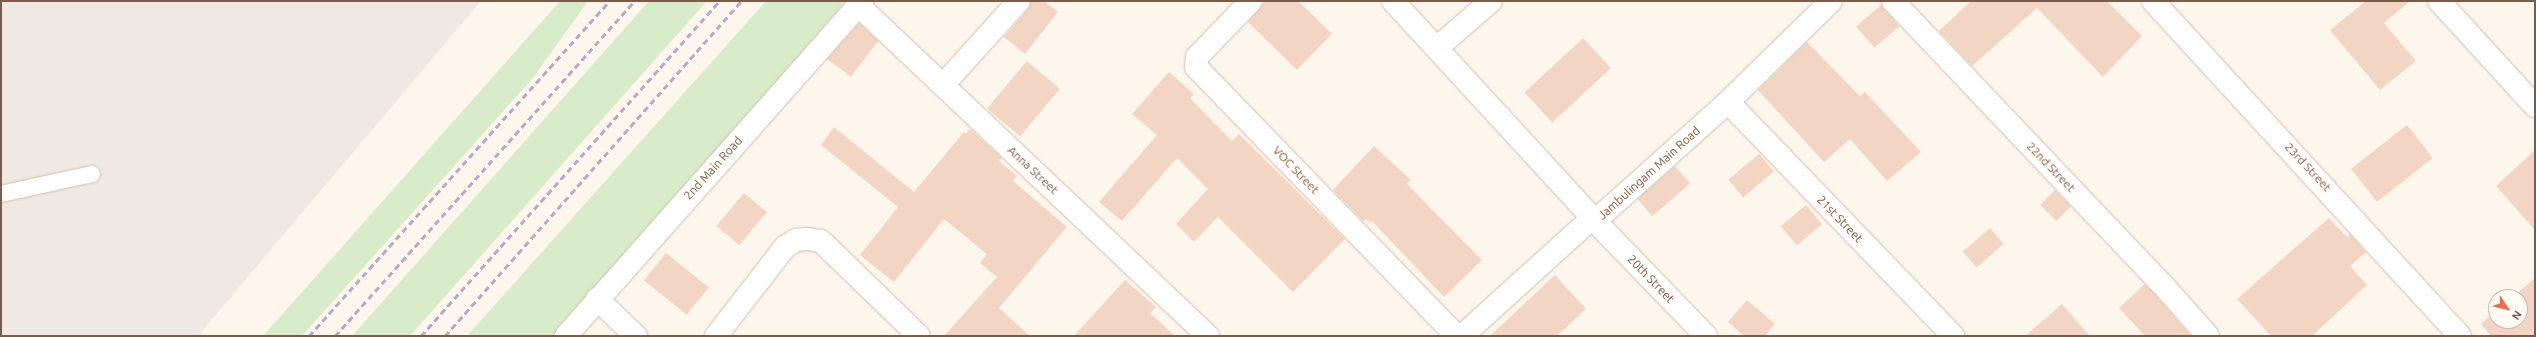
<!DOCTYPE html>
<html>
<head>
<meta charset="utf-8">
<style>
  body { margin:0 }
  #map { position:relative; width:2536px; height:337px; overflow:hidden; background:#fdf6ec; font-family:Ubuntu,sans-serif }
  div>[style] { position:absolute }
  .industrial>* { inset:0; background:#efe9e4 }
  .green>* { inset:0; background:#d8ecc9 }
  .building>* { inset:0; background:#f3d5c3; transform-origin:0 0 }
  .roads { filter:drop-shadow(0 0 1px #d1beb0) drop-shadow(0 0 1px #d1beb0) }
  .service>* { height:16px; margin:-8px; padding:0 8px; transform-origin:8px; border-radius:8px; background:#fff }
  .minor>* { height:22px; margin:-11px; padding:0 11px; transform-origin:11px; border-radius:11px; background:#fff }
  .tertiary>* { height:22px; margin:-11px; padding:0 11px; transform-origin:11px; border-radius:11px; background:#fff }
  .rail>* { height:3px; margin-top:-1.5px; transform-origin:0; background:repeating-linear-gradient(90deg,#b9a8c9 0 6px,transparent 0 10px) }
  span { translate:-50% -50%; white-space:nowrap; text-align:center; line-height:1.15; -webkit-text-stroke:3px #fffaf3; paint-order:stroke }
  .street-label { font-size:12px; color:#7a5c4d }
  .frame { position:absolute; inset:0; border:2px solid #7a5c4d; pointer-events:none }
  .north { position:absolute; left:2488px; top:289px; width:40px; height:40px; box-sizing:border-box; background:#fffaf3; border:1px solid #cabbb1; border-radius:50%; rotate:125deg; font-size:11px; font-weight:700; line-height:16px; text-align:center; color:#7a5c4d }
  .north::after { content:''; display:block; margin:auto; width:14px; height:18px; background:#e76f51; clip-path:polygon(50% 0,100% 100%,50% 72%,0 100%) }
</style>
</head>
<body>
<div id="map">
  <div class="industrial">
    <i style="clip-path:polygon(1px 1px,481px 1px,198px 336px,1px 336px)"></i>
  </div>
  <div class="green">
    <i style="clip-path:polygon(560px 1px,588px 1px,533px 78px,302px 336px,263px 336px)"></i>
    <i style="clip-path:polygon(649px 1px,707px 1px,410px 336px,352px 336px)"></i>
    <i style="clip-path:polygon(766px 1px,846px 1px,556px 336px,467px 336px)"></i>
  </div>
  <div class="building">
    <i style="clip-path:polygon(1031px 1px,1044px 1px,1058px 12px,1025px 54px,1004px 37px,1028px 9px)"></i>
    <i style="clip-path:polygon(1265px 1px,1298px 1px,1332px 34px,1297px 70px,1248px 22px)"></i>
    <i style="clip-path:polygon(1971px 1px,2107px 1px,2142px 36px,2103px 77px,2037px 8px,1972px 66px,1939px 31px)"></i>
    <i style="clip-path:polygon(2366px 1px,2410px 1px,2384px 23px,2416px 61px,2380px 90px,2330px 30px)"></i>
    <i style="left:1881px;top:5px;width:28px;height:33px;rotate:49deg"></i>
    <i style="clip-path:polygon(859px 23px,878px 41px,851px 77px,827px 59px)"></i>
    <i style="left:1583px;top:38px;width:41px;height:80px;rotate:47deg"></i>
    <i style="clip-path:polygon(1807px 42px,1860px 96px,1865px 92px,1921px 152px,1887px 181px,1850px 139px,1824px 162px,1758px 90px)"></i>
    <i style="left:1027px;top:61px;width:43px;height:62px;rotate:40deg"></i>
    <i style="clip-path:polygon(1169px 72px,1194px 94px,1190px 98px,1232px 141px,1239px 134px,1345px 239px,1293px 292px,1218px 217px,1194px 242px,1176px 224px,1208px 189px,1177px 158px,1122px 221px,1099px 202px,1157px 135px,1132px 114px)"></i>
    <i style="left:2407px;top:125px;width:42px;height:71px;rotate:52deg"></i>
    <i style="clip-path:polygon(834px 127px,914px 192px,964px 132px,966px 134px,970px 129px,1002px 158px,999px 161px,1017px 176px,1013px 181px,1067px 227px,999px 308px,1030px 336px,944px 336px,997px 277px,980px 263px,987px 254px,944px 219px,894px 282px,860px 255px,898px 207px,821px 145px)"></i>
    <i style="clip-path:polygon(1374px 146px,1411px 180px,1407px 184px,1482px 260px,1444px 297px,1372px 221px,1370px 223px,1366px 219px,1363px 221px,1333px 190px)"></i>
    <i style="clip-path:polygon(2535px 150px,2535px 230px,2496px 186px)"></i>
    <i style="left:1759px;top:154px;width:23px;height:40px;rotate:50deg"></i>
    <i style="left:1675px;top:166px;width:23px;height:50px;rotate:49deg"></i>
    <i style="left:2055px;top:190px;width:23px;height:21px;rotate:45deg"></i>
    <i style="left:744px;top:193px;width:30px;height:43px;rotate:40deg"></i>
    <i style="left:1806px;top:205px;width:25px;height:33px;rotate:50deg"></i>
    <i style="clip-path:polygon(2329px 218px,2347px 237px,2350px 234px,2366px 252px,2350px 266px,2367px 285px,2312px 336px,2271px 336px,2237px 299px)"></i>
    <i style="left:1990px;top:228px;width:21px;height:36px;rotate:49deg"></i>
    <i style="left:666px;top:253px;width:55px;height:35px;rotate:39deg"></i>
    <i style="clip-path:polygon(1555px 275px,1586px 309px,1557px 336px,1490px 336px)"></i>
    <i style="clip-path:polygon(2535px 278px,2535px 336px,2491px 336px,2481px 324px,2496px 311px,2496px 321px,2520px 321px,2520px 297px,2513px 297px)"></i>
    <i style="clip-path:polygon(1125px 280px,1156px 307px,1150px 313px,1175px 336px,1074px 336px)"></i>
    <i style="clip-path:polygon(2145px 284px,2153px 292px,2191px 336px,2145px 336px,2119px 308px)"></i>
    <i style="clip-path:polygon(1747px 300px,1775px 324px,1765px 336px,1744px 336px,1728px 322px)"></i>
    <i style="clip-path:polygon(2062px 304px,2090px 336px,2025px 336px)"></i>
  </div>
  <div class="roads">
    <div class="service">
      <i style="left:1px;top:194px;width:93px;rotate:-12.4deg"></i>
    </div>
    <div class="minor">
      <i style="left:1251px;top:1px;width:78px;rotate:134deg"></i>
      <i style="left:1197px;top:57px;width:10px;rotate:96deg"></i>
      <i style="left:1196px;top:67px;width:375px;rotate:45.9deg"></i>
      <i style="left:1393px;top:1px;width:299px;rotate:47.4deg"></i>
      <i style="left:1595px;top:221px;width:160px;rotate:46deg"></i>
      <i style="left:1893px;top:1px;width:390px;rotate:46.5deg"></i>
      <i style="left:2162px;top:284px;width:69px;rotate:48.5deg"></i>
      <i style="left:2153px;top:1px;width:454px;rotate:47.5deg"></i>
      <i style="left:2439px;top:1px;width:142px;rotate:47.6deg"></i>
      <i style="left:858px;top:5px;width:482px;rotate:43.4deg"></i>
      <i style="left:1438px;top:47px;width:70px;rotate:-41deg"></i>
      <i style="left:943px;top:85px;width:113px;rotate:-47.9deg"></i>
      <i style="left:1728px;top:102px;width:325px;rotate:46.1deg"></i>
      <i style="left:597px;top:299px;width:54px;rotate:43.5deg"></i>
      <i style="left:716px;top:336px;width:113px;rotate:-52.2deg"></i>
      <i style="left:785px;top:247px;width:13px;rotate:-32deg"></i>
      <i style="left:796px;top:240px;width:12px;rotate:-5deg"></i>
      <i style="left:808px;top:239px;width:13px;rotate:9deg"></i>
      <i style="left:821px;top:241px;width:136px;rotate:44.1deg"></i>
    </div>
    <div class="tertiary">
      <i style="left:566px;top:336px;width:447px;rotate:-48.5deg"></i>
      <i style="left:1462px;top:336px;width:173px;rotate:-42.2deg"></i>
      <i style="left:1590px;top:220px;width:5px;rotate:11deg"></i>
      <i style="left:1595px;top:221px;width:178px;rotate:-41.8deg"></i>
      <i style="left:1728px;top:102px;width:144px;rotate:-44.4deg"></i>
    </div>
  </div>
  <div class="rail">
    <i style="left:309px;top:336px;width:450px;rotate:-48.1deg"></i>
    <i style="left:335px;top:336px;width:450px;rotate:-48.2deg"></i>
    <i style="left:421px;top:336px;width:448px;rotate:-48.3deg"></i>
    <i style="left:445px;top:336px;width:447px;rotate:-48.5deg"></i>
  </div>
  <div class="street-label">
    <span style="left:2051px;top:167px;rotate:46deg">22nd Street</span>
    <span style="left:2308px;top:167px;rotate:47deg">23rd Street</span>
    <span style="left:713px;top:168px;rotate:-48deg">2nd Main Road</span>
    <span style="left:1033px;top:170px;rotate:43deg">Anna Street</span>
    <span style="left:1296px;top:170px;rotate:46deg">VOC Street</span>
    <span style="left:1649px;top:173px;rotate:-42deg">Jambulingam Main Road</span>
    <span style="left:1840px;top:219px;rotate:46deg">21st Street</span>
    <span style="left:1651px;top:279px;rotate:46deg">20th Street</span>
  </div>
  <div class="frame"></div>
  <div class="north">N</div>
</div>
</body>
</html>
